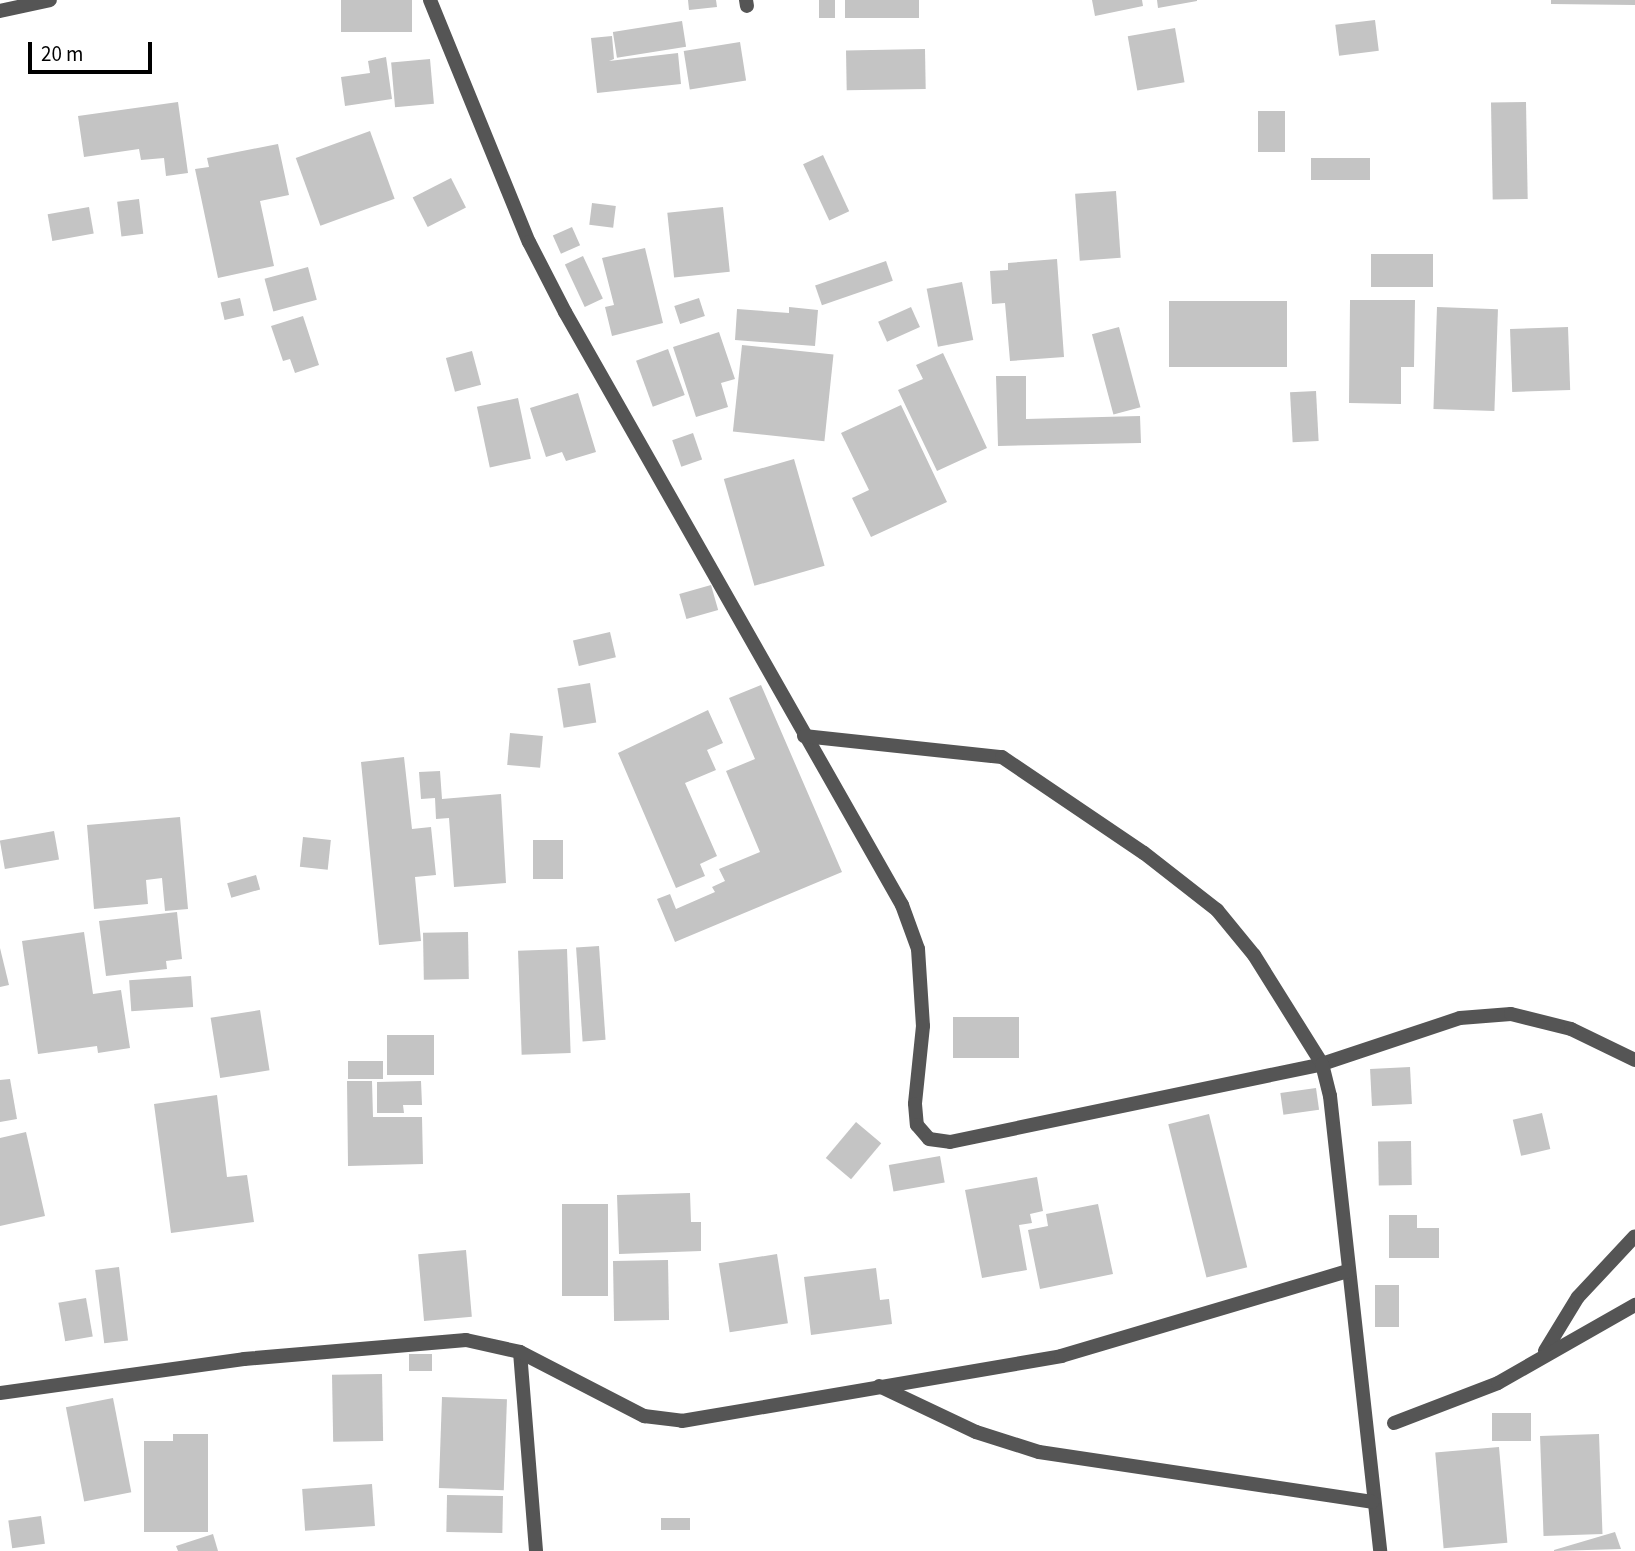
<!DOCTYPE html>
<html>
<head>
<meta charset="utf-8">
<style>
  body { margin:0 }
  #map { position:relative; width:1635px; height:1551px; overflow:hidden; background:#fff; font-family:"Source Sans 3",sans-serif }
  div>[style] { position:absolute }
  .building>* { inset:0; background:#c4c4c4; transform-origin:0 0 }
  .street>* { height:14px; margin:-7px; padding:0 7px; transform-origin:7px; border-radius:7px; background:#555 }
  span { translate:-50% -50%; white-space:nowrap; text-align:center; line-height:1.15; -webkit-text-stroke:6px #fff; paint-order:stroke }
  .scale { position:absolute; left:28px; top:42px; width:124px; height:32px; box-sizing:border-box; border:4px solid #000; border-top:0; padding-left:9px; font-size:21px; line-height:24px; white-space:nowrap; color:#000; -webkit-text-stroke:5px #fff; paint-order:stroke }
</style>
</head>
<body>
<div id="map">
  <div class="building">
    <i style="left:341px;top:0;width:71px;height:32px"></i>
    <i style="clip-path:polygon(688px 0,716px 0,717px 7px,689px 10px)"></i>
    <i style="left:819px;top:0;width:16px;height:18px"></i>
    <i style="left:845px;top:0;width:74px;height:18px"></i>
    <i style="clip-path:polygon(1092px 0,1142px 0,1143px 6px,1095px 16px)"></i>
    <i style="clip-path:polygon(1157px 0,1197px 0,1197px 1px,1158px 8px)"></i>
    <i style="clip-path:polygon(1551px 0,1635px 0,1635px 5px,1551px 4px)"></i>
    <i style="left:1375px;top:20px;width:31px;height:40px;rotate:83deg"></i>
    <i style="left:682px;top:21px;width:26px;height:70px;rotate:81deg"></i>
    <i style="left:1175px;top:28px;width:55px;height:48px;rotate:80deg"></i>
    <i style="clip-path:polygon(612px 36px,614px 59px,609px 61px,678px 53px,681px 84px,597px 93px,591px 38px)"></i>
    <i style="left:740px;top:42px;width:39px;height:57px;rotate:81deg"></i>
    <i style="left:925px;top:49px;width:40px;height:79px;rotate:89deg"></i>
    <i style="clip-path:polygon(386px 57px,392px 99px,345px 106px,341px 77px,370px 73px,368px 61px)"></i>
    <i style="left:430px;top:59px;width:45px;height:39px;rotate:85deg"></i>
    <i style="clip-path:polygon(178px 102px,188px 173px,166px 176px,164px 158px,141px 160px,139px 149px,84px 157px,78px 116px)"></i>
    <i style="left:1526px;top:102px;width:97px;height:35px;rotate:89deg"></i>
    <i style="left:1258px;top:111px;width:27px;height:41px"></i>
    <i style="left:370px;top:131px;width:72px;height:79px;rotate:70deg"></i>
    <i style="clip-path:polygon(278px 144px,289px 195px,260px 201px,274px 266px,218px 278px,195px 169px,209px 167px,207px 158px)"></i>
    <i style="left:823px;top:155px;width:62px;height:22px;rotate:65deg"></i>
    <i style="left:1311px;top:158px;width:59px;height:22px"></i>
    <i style="left:451px;top:178px;width:33px;height:43px;rotate:63deg"></i>
    <i style="left:1116px;top:191px;width:67px;height:41px;rotate:86deg"></i>
    <i style="left:139px;top:199px;width:35px;height:22px;rotate:83deg"></i>
    <i style="left:592px;top:203px;width:24px;height:22px;rotate:7deg"></i>
    <i style="left:89px;top:207px;width:27px;height:42px;rotate:80deg"></i>
    <i style="left:723px;top:207px;width:65px;height:56px;rotate:84deg"></i>
    <i style="left:572px;top:227px;width:20px;height:21px;rotate:66deg"></i>
    <i style="clip-path:polygon(645px 248px,663px 323px,612px 336px,605px 307px,614px 305px,602px 258px)"></i>
    <i style="left:1371px;top:254px;width:62px;height:33px"></i>
    <i style="left:583px;top:256px;width:47px;height:20px;rotate:65deg"></i>
    <i style="clip-path:polygon(1057px 259px,1064px 357px,1010px 361px,1005px 303px,992px 304px,990px 271px,1008px 270px,1008px 263px)"></i>
    <i style="left:886px;top:261px;width:21px;height:75px;rotate:71deg"></i>
    <i style="left:308px;top:267px;width:34px;height:45px;rotate:75deg"></i>
    <i style="left:962px;top:282px;width:59px;height:36px;rotate:79deg"></i>
    <i style="left:240px;top:298px;width:18px;height:20px;rotate:77deg"></i>
    <i style="left:699px;top:298px;width:19px;height:26px;rotate:72deg"></i>
    <i style="clip-path:polygon(1350px 300px,1415px 300px,1414px 367px,1401px 367px,1401px 404px,1349px 403px)"></i>
    <i style="left:1169px;top:301px;width:118px;height:66px"></i>
    <i style="clip-path:polygon(789px 307px,818px 310px,815px 346px,735px 340px,737px 309px,789px 313px)"></i>
    <i style="left:911px;top:307px;width:22px;height:36px;rotate:66deg"></i>
    <i style="left:1437px;top:307px;width:61px;height:102px;rotate:2deg"></i>
    <i style="clip-path:polygon(303px 316px,319px 365px,295px 373px,290px 359px,283px 361px,271px 326px)"></i>
    <i style="left:1119px;top:327px;width:83px;height:28px;rotate:75deg"></i>
    <i style="left:1568px;top:327px;width:63px;height:58px;rotate:88deg"></i>
    <i style="clip-path:polygon(719px 332px,735px 379px,721px 383px,728px 407px,696px 417px,673px 347px)"></i>
    <i style="left:742px;top:345px;width:92px;height:87px;rotate:6deg"></i>
    <i style="left:668px;top:349px;width:49px;height:34px;rotate:70deg"></i>
    <i style="left:472px;top:351px;width:35px;height:27px;rotate:75deg"></i>
    <i style="clip-path:polygon(943px 353px,987px 448px,937px 471px,898px 390px,923px 379px,916px 365px)"></i>
    <i style="clip-path:polygon(996px 376px,1026px 376px,1026px 419px,1140px 416px,1141px 443px,998px 446px)"></i>
    <i style="left:1316px;top:391px;width:50px;height:26px;rotate:87deg"></i>
    <i style="clip-path:polygon(578px 393px,596px 452px,566px 461px,562px 452px,546px 457px,530px 408px)"></i>
    <i style="left:518px;top:398px;width:62px;height:42px;rotate:78deg"></i>
    <i style="clip-path:polygon(901px 405px,947px 502px,871px 537px,852px 498px,869px 490px,841px 433px)"></i>
    <i style="left:693px;top:433px;width:28px;height:22px;rotate:71deg"></i>
    <i style="left:794px;top:459px;width:111px;height:73px;rotate:74deg"></i>
    <i style="left:711px;top:585px;width:26px;height:33px;rotate:74deg"></i>
    <i style="left:610px;top:632px;width:26px;height:38px;rotate:77deg"></i>
    <i style="left:590px;top:683px;width:40px;height:33px;rotate:81deg"></i>
    <i style="clip-path:polygon(761px 685px,842px 872px,675px 942px,657px 899px,670px 894px,676px 909px,715px 892px,712px 887px,725px 881px,719px 869px,760px 852px,726px 771px,755px 759px,729px 698px)"></i>
    <i style="clip-path:polygon(708px 710px,723px 743px,707px 750px,716px 770px,685px 783px,717px 856px,700px 864px,705px 876px,676px 888px,618px 753px)"></i>
    <i style="left:510px;top:733px;width:33px;height:32px;rotate:5deg"></i>
    <i style="clip-path:polygon(404px 757px,412px 829px,431px 827px,436px 875px,415px 877px,421px 941px,379px 945px,361px 762px)"></i>
    <i style="clip-path:polygon(440px 771px,442px 799px,501px 794px,506px 883px,454px 887px,449px 818px,436px 819px,435px 798px,421px 799px,419px 772px)"></i>
    <i style="clip-path:polygon(180px 817px,188px 909px,165px 911px,162px 878px,146px 880px,148px 904px,94px 909px,87px 825px)"></i>
    <i style="left:54px;top:831px;width:29px;height:55px;rotate:80deg"></i>
    <i style="left:303px;top:837px;width:28px;height:30px;rotate:6deg"></i>
    <i style="left:533px;top:840px;width:30px;height:39px"></i>
    <i style="left:256px;top:875px;width:15px;height:30px;rotate:74deg"></i>
    <i style="clip-path:polygon(177px 912px,182px 959px,166px 961px,167px 969px,106px 976px,99px 921px)"></i>
    <i style="clip-path:polygon(84px 932px,93px 994px,121px 990px,130px 1048px,98px 1053px,97px 1046px,38px 1054px,22px 941px)"></i>
    <i style="left:468px;top:932px;width:47px;height:45px;rotate:89deg"></i>
    <i style="left:599px;top:946px;width:94px;height:23px;rotate:86deg"></i>
    <i style="clip-path:polygon(0 948px,9px 985px,0 987px)"></i>
    <i style="left:567px;top:949px;width:104px;height:49px;rotate:88deg"></i>
    <i style="left:191px;top:976px;width:31px;height:62px;rotate:86deg"></i>
    <i style="left:260px;top:1010px;width:61px;height:50px;rotate:81deg"></i>
    <i style="left:953px;top:1017px;width:66px;height:41px"></i>
    <i style="left:387px;top:1035px;width:47px;height:40px"></i>
    <i style="left:348px;top:1061px;width:35px;height:18px"></i>
    <i style="left:1410px;top:1067px;width:37px;height:40px;rotate:87deg"></i>
    <i style="clip-path:polygon(10px 1079px,17px 1119px,0 1122px,0 1080px)"></i>
    <i style="clip-path:polygon(347px 1081px,372px 1081px,373px 1117px,422px 1117px,423px 1164px,348px 1166px)"></i>
    <i style="clip-path:polygon(421px 1081px,422px 1105px,403px 1105px,404px 1113px,377px 1113px,377px 1082px)"></i>
    <i style="left:1316px;top:1088px;width:22px;height:36px;rotate:82deg"></i>
    <i style="clip-path:polygon(217px 1095px,227px 1177px,247px 1175px,254px 1222px,171px 1233px,154px 1104px)"></i>
    <i style="left:1542px;top:1113px;width:37px;height:30px;rotate:77deg"></i>
    <i style="left:1209px;top:1114px;width:158px;height:42px;rotate:76deg"></i>
    <i style="left:856px;top:1122px;width:33px;height:47px;rotate:40deg"></i>
    <i style="clip-path:polygon(26px 1132px,45px 1216px,0 1226px,0 1138px)"></i>
    <i style="left:1411px;top:1141px;width:44px;height:33px;rotate:89deg"></i>
    <i style="left:940px;top:1156px;width:27px;height:52px;rotate:80deg"></i>
    <i style="clip-path:polygon(1037px 1177px,1043px 1211px,1030px 1214px,1032px 1223px,1019px 1225px,1027px 1270px,982px 1278px,965px 1190px)"></i>
    <i style="clip-path:polygon(690px 1193px,691px 1222px,701px 1222px,701px 1251px,619px 1254px,617px 1195px)"></i>
    <i style="left:562px;top:1204px;width:46px;height:92px"></i>
    <i style="clip-path:polygon(1098px 1204px,1113px 1274px,1040px 1289px,1028px 1230px,1048px 1226px,1046px 1214px)"></i>
    <i style="clip-path:polygon(1389px 1215px,1417px 1215px,1417px 1228px,1439px 1228px,1439px 1258px,1389px 1258px)"></i>
    <i style="left:466px;top:1250px;width:67px;height:48px;rotate:85deg"></i>
    <i style="left:777px;top:1254px;width:70px;height:59px;rotate:81deg"></i>
    <i style="left:668px;top:1260px;width:60px;height:55px;rotate:89deg"></i>
    <i style="left:119px;top:1267px;width:74px;height:24px;rotate:83deg"></i>
    <i style="clip-path:polygon(876px 1268px,880px 1300px,889px 1299px,892px 1324px,811px 1335px,804px 1277px)"></i>
    <i style="left:1375px;top:1285px;width:24px;height:42px"></i>
    <i style="left:86px;top:1298px;width:39px;height:28px;rotate:80deg"></i>
    <i style="left:409px;top:1354px;width:23px;height:17px"></i>
    <i style="left:382px;top:1374px;width:67px;height:50px;rotate:89deg"></i>
    <i style="left:442px;top:1397px;width:65px;height:91px;rotate:2deg"></i>
    <i style="left:113px;top:1398px;width:96px;height:48px;rotate:79deg"></i>
    <i style="left:1492px;top:1413px;width:39px;height:28px"></i>
    <i style="clip-path:polygon(173px 1434px,208px 1434px,208px 1532px,144px 1532px,144px 1441px,173px 1441px)"></i>
    <i style="left:1599px;top:1434px;width:100px;height:59px;rotate:88deg"></i>
    <i style="left:1499px;top:1447px;width:96px;height:64px;rotate:85deg"></i>
    <i style="left:372px;top:1484px;width:42px;height:70px;rotate:86deg"></i>
    <i style="left:447px;top:1495px;width:56px;height:37px;rotate:1deg"></i>
    <i style="left:41px;top:1516px;width:28px;height:33px;rotate:82deg"></i>
    <i style="left:661px;top:1518px;width:29px;height:12px"></i>
    <i style="clip-path:polygon(1615px 1532px,1621px 1549px,1554px 1551px,1554px 1550px)"></i>
    <i style="clip-path:polygon(213px 1534px,218px 1551px,178px 1551px,176px 1546px)"></i>
  </div>
  <div class="street">
    <i style="left:430px;top:0;width:261px;rotate:67.8deg"></i>
    <i style="left:529px;top:242px;width:79px;rotate:62.8deg"></i>
    <i style="left:565px;top:312px;width:682px;rotate:60.39deg"></i>
    <i style="left:902px;top:905px;width:47px;rotate:70deg"></i>
    <i style="left:918px;top:949px;width:77px;rotate:86.3deg"></i>
    <i style="left:923px;top:1026px;width:78px;rotate:95.9deg"></i>
    <i style="left:915px;top:1104px;width:21px;rotate:85deg"></i>
    <i style="left:917px;top:1125px;width:18px;rotate:49deg"></i>
    <i style="left:929px;top:1139px;width:21px;rotate:8deg"></i>
    <i style="left:950px;top:1142px;width:380px;rotate:-11.8deg"></i>
    <i style="left:1322px;top:1064px;width:145px;rotate:-18.4deg"></i>
    <i style="left:1460px;top:1018px;width:51px;rotate:-4.5deg"></i>
    <i style="left:1511px;top:1014px;width:62px;rotate:14deg"></i>
    <i style="left:1571px;top:1029px;width:71px;rotate:25.8deg"></i>
    <i style="left:746px;top:0;width:6px;rotate:81deg"></i>
    <i style="left:0;top:11px;width:51px;rotate:-12.4deg"></i>
    <i style="left:804px;top:736px;width:199px;rotate:6.1deg"></i>
    <i style="left:1002px;top:757px;width:171px;rotate:34.1deg"></i>
    <i style="left:1144px;top:853px;width:93px;rotate:38deg"></i>
    <i style="left:1217px;top:910px;width:58px;rotate:50.6deg"></i>
    <i style="left:1254px;top:955px;width:128px;rotate:58deg"></i>
    <i style="left:1322px;top:1064px;width:33px;rotate:76deg"></i>
    <i style="left:1330px;top:1096px;width:458px;rotate:83.7deg"></i>
    <i style="left:1545px;top:1351px;width:63px;rotate:-58.6deg"></i>
    <i style="left:1578px;top:1297px;width:83px;rotate:-46.9deg"></i>
    <i style="left:520px;top:1352px;width:200px;rotate:85.4deg"></i>
    <i style="left:879px;top:1386px;width:107px;rotate:25.4deg"></i>
    <i style="left:976px;top:1432px;width:66px;rotate:17.6deg"></i>
    <i style="left:1039px;top:1452px;width:337px;rotate:8.5deg"></i>
    <i style="left:0;top:1393px;width:246px;rotate:-7.9deg"></i>
    <i style="left:244px;top:1359px;width:223px;rotate:-4.9deg"></i>
    <i style="left:466px;top:1340px;width:55px;rotate:12.5deg"></i>
    <i style="left:520px;top:1352px;width:140px;rotate:27.3deg"></i>
    <i style="left:644px;top:1416px;width:38px;rotate:7deg"></i>
    <i style="left:682px;top:1421px;width:385px;rotate:-9.7deg"></i>
    <i style="left:1061px;top:1356px;width:299px;rotate:-16.5deg"></i>
    <i style="left:1394px;top:1423px;width:111px;rotate:-21deg"></i>
    <i style="left:1498px;top:1383px;width:158px;rotate:-29.7deg"></i>
  </div>
  <div class="scale">20 m</div>
</div>
</body>
</html>
